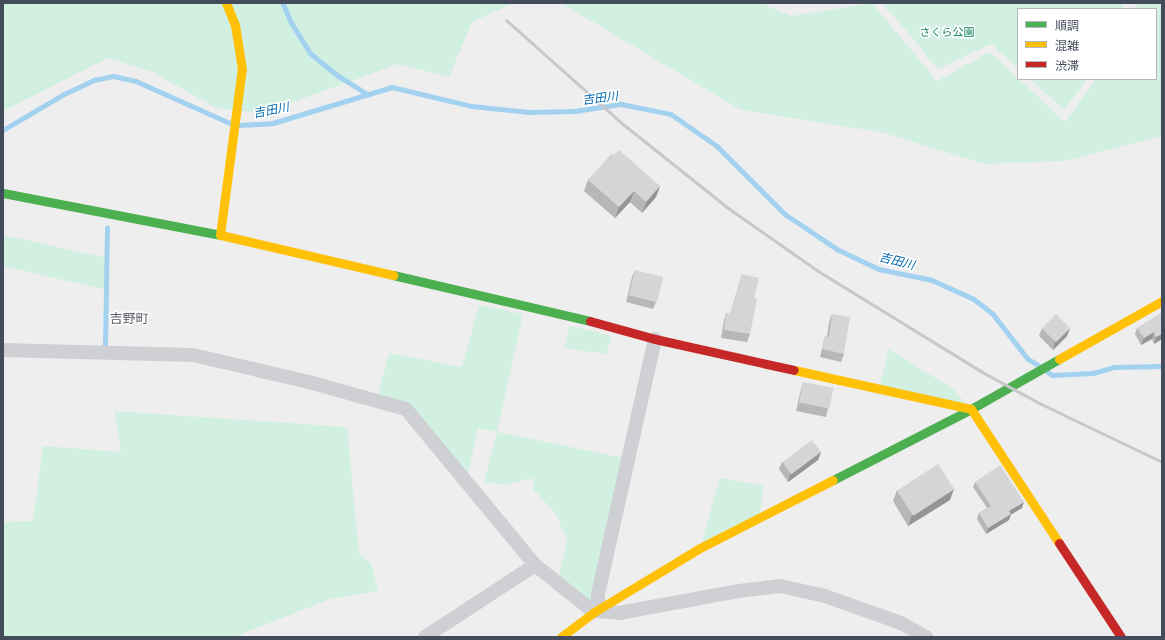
<!DOCTYPE html>
<html>
<head>
<meta charset="utf-8">
<style>
  body { margin:0 }
  #map { position:relative; width:1165px; height:640px; overflow:hidden; background:#efeeee; font-family:Commissioner,"Noto Sans JP",sans-serif }
  div>[style] { position:absolute }
  .green>* { inset:0; background:#d1f0e2 }
  .stream>* { height:4.5px; margin:-2.25px; padding:0 2.25px; transform-origin:2.25px; border-radius:2.25px; background:#a3d1f0 }
  .street>* { height:14px; margin:-7px; padding:0 7px; transform-origin:7px; border-radius:7px; background:#ced0d4 }
  .fast>* { height:9px; margin:-4.5px; padding:0 4.5px; transform-origin:4.5px; border-radius:4.5px; background:#4caf50 }
  .slow>* { height:9px; margin:-4.5px; padding:0 4.5px; transform-origin:4.5px; border-radius:4.5px; background:#ffc107 }
  .jam>* { height:9px; margin:-4.5px; padding:0 4.5px; transform-origin:4.5px; border-radius:4.5px; background:#c62828 }
  .rail>* { height:3px; margin:-1.5px; padding:0 1.5px; transform-origin:1.5px; border-radius:1.5px; background:#c6c8cb }
  .wall>* { inset:0; background:#b6b7b9 }
  .shaded-wall>* { inset:0; background:#949596 }
  .building>* { inset:0; background:#d4d5d7; transform-origin:0 0 }
  span { translate:-50% -50%; white-space:nowrap; text-align:center; line-height:1.15; -webkit-text-stroke:3px #fff; paint-order:stroke }
  .park-label { font-size:11px; color:#11815e }
  .water-label { font-size:12px; color:#046baf; font-style:italic }
  .quarter-label { font-size:13px; color:#595c63 }
  .frame { position:absolute; inset:0; border:4px solid #444c5c; pointer-events:none }
  .legend { position:absolute; left:1017px; top:8px; width:140px; height:72px; box-sizing:border-box; background:#fff; border:1px solid #b4b7be; margin:0; padding:5px 7px; list-style:none; font-size:12px; color:#444c5c }
  .legend li { display:flex; align-items:center; gap:8px; height:20px }
  .legend b { width:20px; border:1px solid #b4b7be }
</style>
</head>
<body>
<div id="map">
  <div class="green">
    <i style="clip-path:polygon(3px 3px,514px 3px,472px 22px,449px 77px,398px 64px,263px 113px,216px 108px,152px 72px,108px 58px,3px 111px)"></i>
    <i style="clip-path:polygon(561px 3px,760px 3px,791px 16px,872px 3px,937px 81px,990px 52px,1065px 122px,1096px 79px,1156px 79px,1156px 9px,1138px 9px,1135px 3px,1162px 3px,1162px 136px,1065px 161px,984px 164px,881px 132px,741px 110px)"></i>
    <i style="clip-path:polygon(883px 3px,1121px 3px,1123px 9px,1018px 9px,1018px 68px,991px 44px,938px 69px)"></i>
    <i style="clip-path:polygon(1030px 79px,1087px 79px,1064px 110px)"></i>
    <i style="clip-path:polygon(3px 235px,107px 258px,106px 290px,3px 266px)"></i>
    <i style="clip-path:polygon(479px 305px,523px 314px,497px 432px,629px 459px,598px 611px,557px 583px,567px 541px,556px 514px,534px 490px,532px 478px,505px 485px,484px 482px,497px 432px,478px 428px,466px 482px,406px 409px,376px 401px,389px 353px,462px 367px)"></i>
    <i style="clip-path:polygon(570px 326px,612px 336px,606px 354px,564px 348px)"></i>
    <i style="clip-path:polygon(889px 349px,953px 389px,971px 409px,879px 389px)"></i>
    <i style="clip-path:polygon(114px 411px,347px 427px,359px 553px,371px 563px,378px 591px,330px 599px,234px 637px,3px 637px,3px 522px,33px 521px,43px 446px,121px 452px)"></i>
    <i style="clip-path:polygon(720px 478px,764px 486px,759px 519px,700px 548px)"></i>
  </div>
  <div class="stream">
    <i style="left:283px;top:3px;width:21px;rotate:67deg"></i>
    <i style="left:291px;top:22px;width:36px;rotate:58deg"></i>
    <i style="left:310px;top:53px;width:35px;rotate:39deg"></i>
    <i style="left:337px;top:75px;width:36px;rotate:32deg"></i>
    <i style="left:239px;top:125px;width:34px;rotate:-3deg"></i>
    <i style="left:273px;top:123px;width:124px;rotate:-16.8deg"></i>
    <i style="left:392px;top:87px;width:82px;rotate:13.4deg"></i>
    <i style="left:472px;top:106px;width:57px;rotate:6deg"></i>
    <i style="left:529px;top:112px;width:46px;rotate:-1.2deg"></i>
    <i style="left:575px;top:111px;width:47px;rotate:-8.7deg"></i>
    <i style="left:621px;top:104px;width:51px;rotate:11.3deg"></i>
    <i style="left:671px;top:114px;width:56px;rotate:34.8deg"></i>
    <i style="left:717px;top:146px;width:96px;rotate:45deg"></i>
    <i style="left:785px;top:214px;width:63px;rotate:33.9deg"></i>
    <i style="left:837px;top:249px;width:47px;rotate:25.5deg"></i>
    <i style="left:879px;top:269px;width:54px;rotate:11.7deg"></i>
    <i style="left:932px;top:280px;width:46px;rotate:24.3deg"></i>
    <i style="left:974px;top:299px;width:24px;rotate:38deg"></i>
    <i style="left:993px;top:314px;width:57px;rotate:52.1deg"></i>
    <i style="left:1028px;top:359px;width:12px;rotate:31deg"></i>
    <i style="left:3px;top:130px;width:71px;rotate:-30.5deg"></i>
    <i style="left:64px;top:94px;width:33px;rotate:-25deg"></i>
    <i style="left:94px;top:80px;width:19px;rotate:-12deg"></i>
    <i style="left:113px;top:76px;width:24px;rotate:12deg"></i>
    <i style="left:136px;top:81px;width:103px;rotate:24.1deg"></i>
    <i style="left:105px;top:345px;width:117px;rotate:-89deg"></i>
    <i style="left:1047px;top:371px;width:6px;rotate:39deg"></i>
    <i style="left:1052px;top:375px;width:41px;rotate:-2.8deg"></i>
    <i style="left:1093px;top:373px;width:22px;rotate:-16deg"></i>
    <i style="left:1114px;top:367px;width:48px;rotate:-1.2deg"></i>
  </div>
  <div class="street">
    <i style="left:655px;top:339px;width:261px;rotate:102.6deg"></i>
    <i style="left:598px;top:594px;width:17px;rotate:90deg"></i>
    <i style="left:598px;top:611px;width:21px;rotate:5deg"></i>
    <i style="left:619px;top:613px;width:122px;rotate:-10.4deg"></i>
    <i style="left:739px;top:591px;width:41px;rotate:-7deg"></i>
    <i style="left:780px;top:586px;width:46px;rotate:12.5deg"></i>
    <i style="left:825px;top:596px;width:81px;rotate:19.6deg"></i>
    <i style="left:901px;top:623px;width:29px;rotate:29deg"></i>
    <i style="left:3px;top:350px;width:190px;rotate:1.5deg"></i>
    <i style="left:193px;top:355px;width:119px;rotate:13.1deg"></i>
    <i style="left:309px;top:382px;width:101px;rotate:15.6deg"></i>
    <i style="left:406px;top:409px;width:202px;rotate:50.4deg"></i>
    <i style="left:535px;top:565px;width:75px;rotate:38.5deg"></i>
    <i style="left:425px;top:637px;width:131px;rotate:-33.2deg"></i>
  </div>
  <div class="fast">
    <i style="left:3px;top:193px;width:222px;rotate:10.9deg"></i>
    <i style="left:393px;top:275px;width:202px;rotate:13.1deg"></i>
    <i style="left:833px;top:480px;width:155px;rotate:-27.2deg"></i>
    <i style="left:971px;top:409px;width:101px;rotate:-29.6deg"></i>
  </div>
  <div class="slow">
    <i style="left:220px;top:235px;width:167px;rotate:-82.5deg"></i>
    <i style="left:242px;top:69px;width:45px;rotate:-99deg"></i>
    <i style="left:235px;top:25px;width:24px;rotate:-112deg"></i>
    <i style="left:221px;top:235px;width:177px;rotate:13.1deg"></i>
    <i style="left:1059px;top:359px;width:118px;rotate:-29.4deg"></i>
    <i style="left:794px;top:370px;width:181px;rotate:12.4deg"></i>
    <i style="left:971px;top:409px;width:160px;rotate:56.7deg"></i>
    <i style="left:561px;top:637px;width:41px;rotate:-37.1deg"></i>
    <i style="left:594px;top:612px;width:124px;rotate:-31.1deg"></i>
    <i style="left:700px;top:548px;width:149px;rotate:-27.1deg"></i>
  </div>
  <div class="jam">
    <i style="left:590px;top:321px;width:67px;rotate:15.5deg"></i>
    <i style="left:655px;top:339px;width:142px;rotate:12.6deg"></i>
    <i style="left:1059px;top:543px;width:113px;rotate:56.6deg"></i>
  </div>
  <div class="rail">
    <i style="left:506px;top:20px;width:158px;rotate:41.7deg"></i>
    <i style="left:624px;top:125px;width:133px;rotate:38.6deg"></i>
    <i style="left:728px;top:208px;width:110px;rotate:35deg"></i>
    <i style="left:818px;top:271px;width:193px;rotate:31.6deg"></i>
    <i style="left:982px;top:372px;width:65px;rotate:28.5deg"></i>
    <i style="left:1039px;top:403px;width:136px;rotate:25.6deg"></i>
  </div>
  <div class="wall">
    <i style="clip-path:polygon(614px 155px,660px 186px,656px 197px,642px 213px,630px 202px,615px 218px,584px 191px,588px 180px)"></i>
    <i style="clip-path:polygon(635px 270px,656px 302px,653px 309px,626px 302px,632px 277px)"></i>
    <i style="clip-path:polygon(742px 274px,754px 298px,750px 334px,747px 342px,721px 338px,724px 321px,726px 313px,730px 314px)"></i>
    <i style="clip-path:polygon(1162px 313px,1162px 339px,1154px 344px,1152px 339px,1141px 345px,1135px 334px,1137px 328px)"></i>
    <i style="clip-path:polygon(832px 314px,844px 354px,841px 362px,820px 357px,823px 344px,825px 336px,827px 337px,829px 322px)"></i>
    <i style="clip-path:polygon(1042px 328px,1070px 328px,1067px 336px,1053px 350px,1039px 336px)"></i>
    <i style="clip-path:polygon(803px 382px,828px 409px,826px 417px,796px 411px,801px 389px)"></i>
    <i style="clip-path:polygon(821px 452px,818px 460px,788px 482px,779px 469px,782px 462px)"></i>
    <i style="clip-path:polygon(975px 482px,1022px 508px,1011px 514px,1009px 520px,986px 534px,977px 519px,979px 513px,987px 508px,973px 487px)"></i>
    <i style="clip-path:polygon(897px 490px,950px 500px,908px 526px,893px 501px)"></i>
  </div>
  <div class="shaded-wall">
    <i style="clip-path:polygon(660px 186px,656px 197px,642px 213px,646px 202px)"></i>
    <i style="clip-path:polygon(634px 191px,630px 202px,615px 218px,619px 207px)"></i>
    <i style="clip-path:polygon(1070px 328px,1067px 336px,1053px 350px,1055px 342px)"></i>
    <i style="clip-path:polygon(1154px 332px,1152px 339px,1141px 345px,1144px 338px)"></i>
    <i style="clip-path:polygon(1162px 334px,1162px 339px,1154px 344px,1156px 337px)"></i>
    <i style="clip-path:polygon(821px 452px,818px 460px,788px 482px,790px 474px)"></i>
    <i style="clip-path:polygon(954px 489px,950px 500px,908px 526px,912px 515px)"></i>
    <i style="clip-path:polygon(1024px 502px,1022px 508px,1007px 517px,1009px 511px)"></i>
    <i style="clip-path:polygon(1011px 514px,1009px 520px,986px 534px,988px 528px)"></i>
  </div>
  <div class="building">
    <i style="clip-path:polygon(619px 150px,660px 186px,646px 202px,634px 191px,619px 207px,588px 180px,612px 153px,614px 155px)"></i>
    <i style="left:635px;top:270px;width:29px;height:26px;rotate:14deg"></i>
    <i style="clip-path:polygon(742px 274px,759px 278px,754px 298px,757px 299px,750px 334px,724px 330px,726px 313px,730px 314px)"></i>
    <i style="clip-path:polygon(1162px 313px,1162px 334px,1156px 337px,1154px 332px,1144px 338px,1137px 328px)"></i>
    <i style="clip-path:polygon(832px 314px,850px 317px,844px 354px,822px 349px,825px 336px,829px 337px)"></i>
    <i style="left:1056px;top:314px;width:20px;height:20px;rotate:45deg"></i>
    <i style="left:803px;top:382px;width:31px;height:21px;rotate:11deg"></i>
    <i style="left:812px;top:440px;width:15px;height:37px;rotate:53deg"></i>
    <i style="left:938px;top:464px;width:30px;height:49px;rotate:57deg"></i>
    <i style="clip-path:polygon(1000px 465px,1024px 502px,1009px 511px,1011px 514px,988px 528px,979px 513px,991px 506px,975px 482px)"></i>
  </div>
  <div class="park-label">
    <span style="left:947px;top:32px">さくら公園</span>
  </div>
  <div class="water-label">
    <span style="left:600px;top:98px;rotate:-7deg">吉田川</span>
    <span style="left:271px;top:110px;rotate:-11deg">吉田川</span>
    <span style="left:897px;top:261px;rotate:14deg">吉田川</span>
  </div>
  <div class="quarter-label">
    <span style="left:129px;top:318px">吉野町</span>
  </div>
  <div class="frame"></div>
  <ul class="legend">
  <li><b style="height:5px;background:#4caf50"></b>順調</li>
  <li><b style="height:5px;background:#ffc107"></b>混雑</li>
  <li><b style="height:5px;background:#c62828"></b>渋滞</li>
  </ul>
</div>
</body>
</html>
